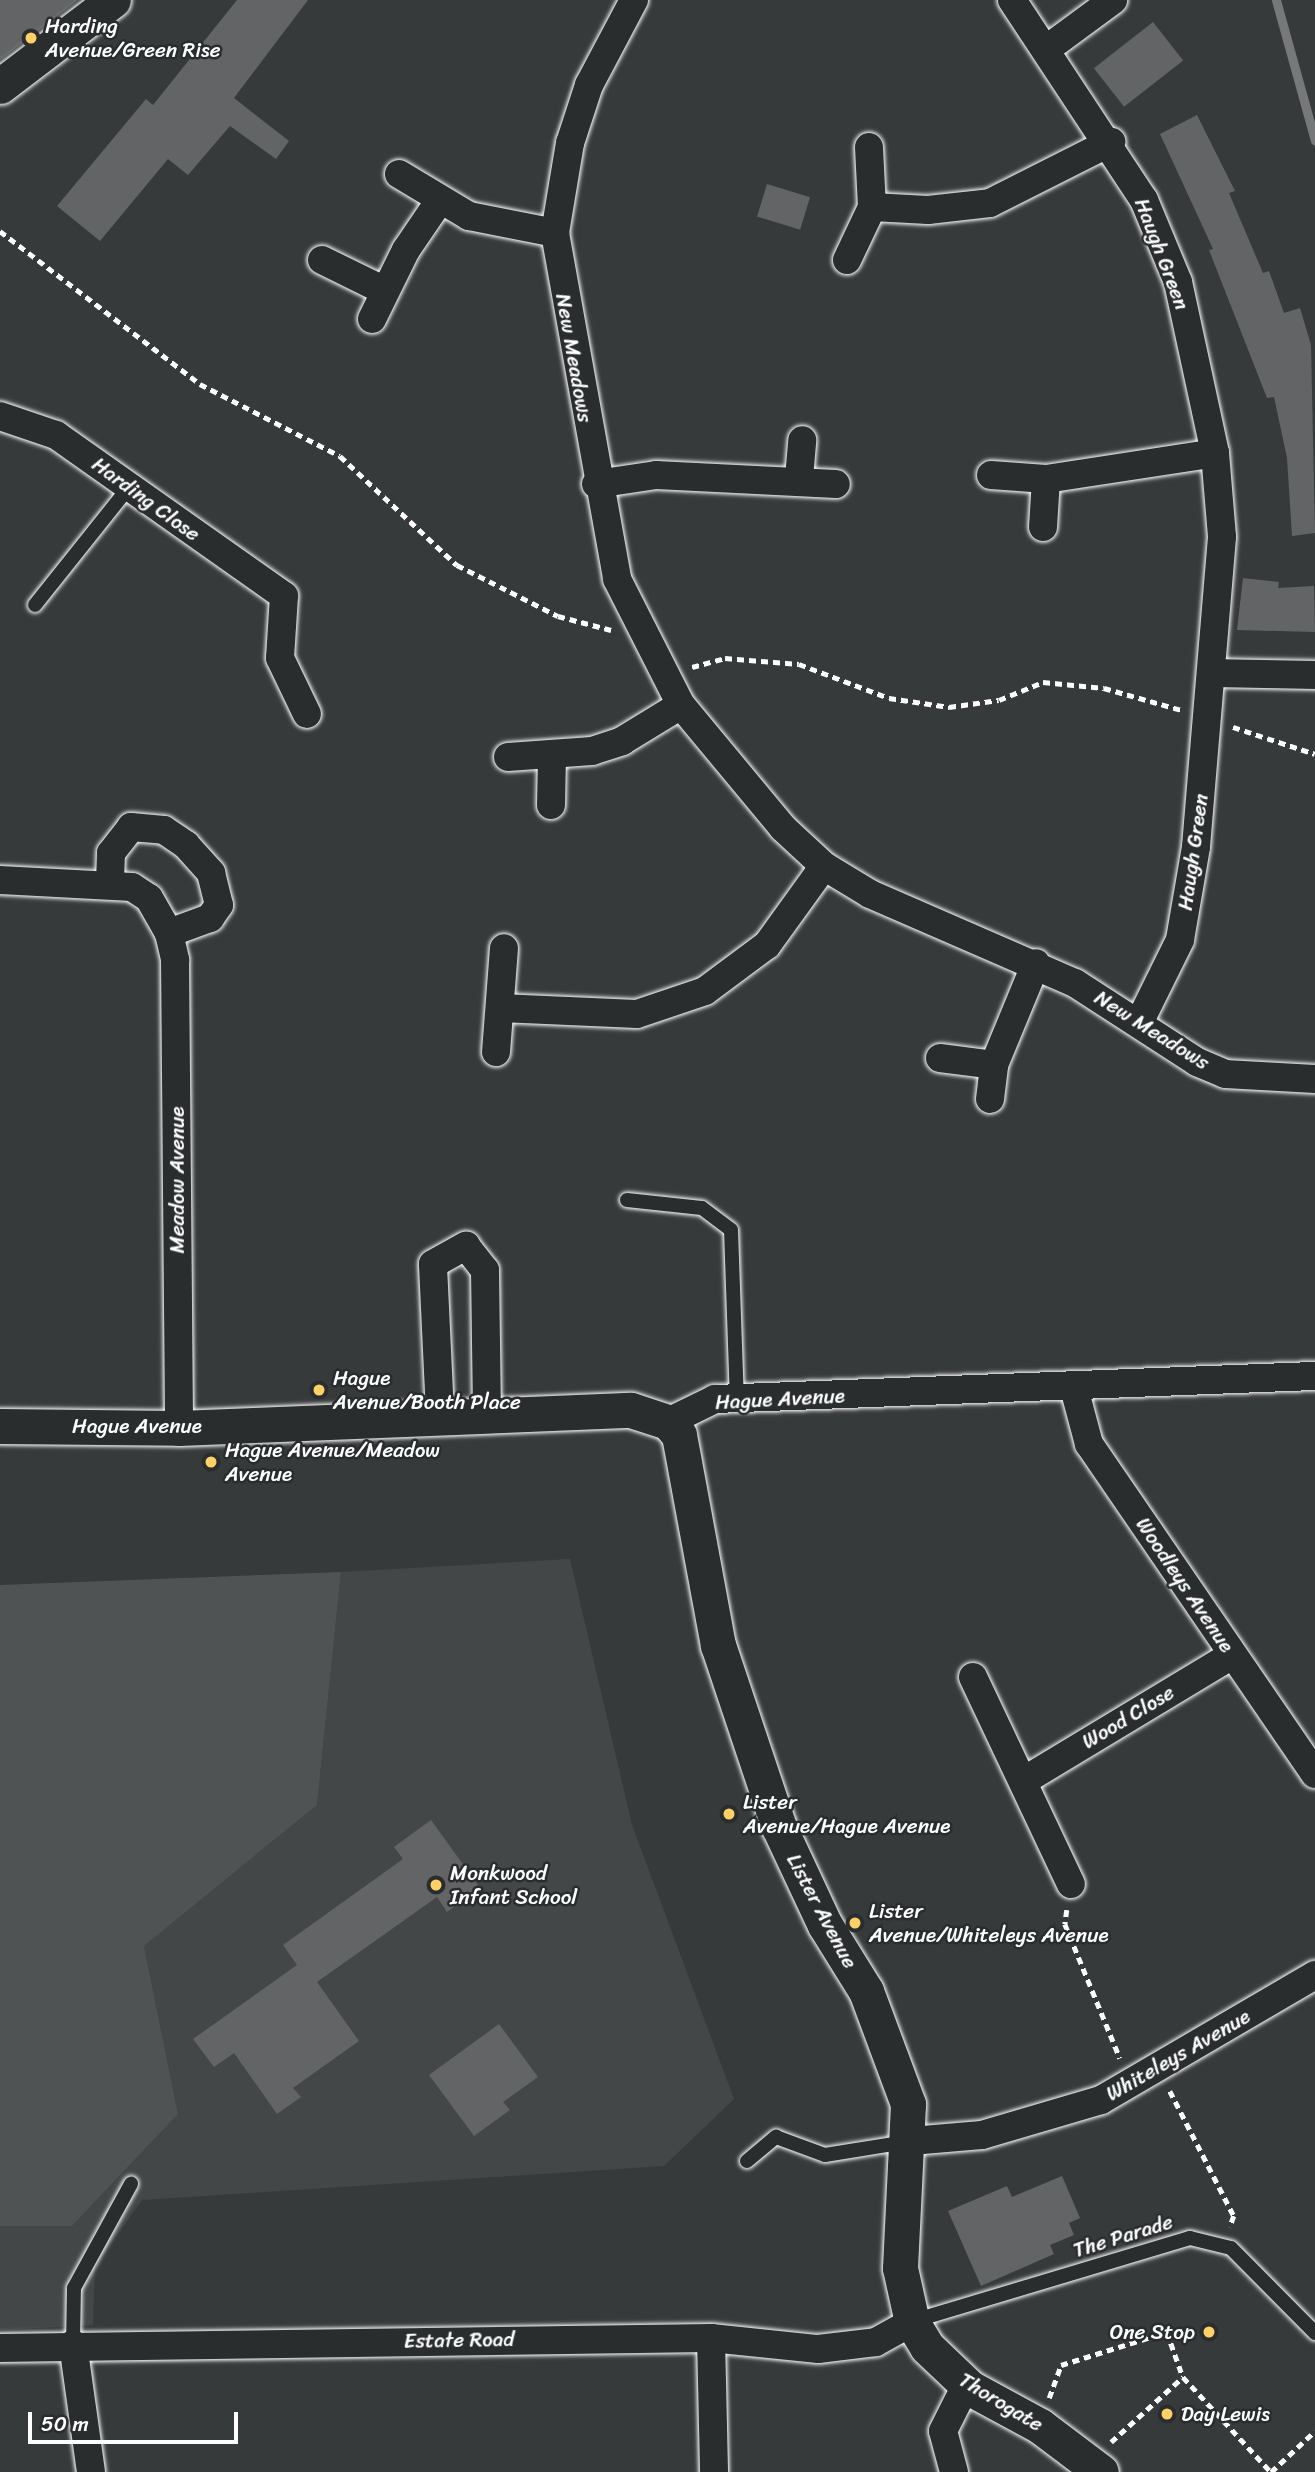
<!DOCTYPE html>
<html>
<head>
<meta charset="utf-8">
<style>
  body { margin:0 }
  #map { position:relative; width:1315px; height:2472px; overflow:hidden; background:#373a3b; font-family:Sriracha,sans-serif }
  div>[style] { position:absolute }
  .built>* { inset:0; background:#444748 }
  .green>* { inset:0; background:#505354 }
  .stream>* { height:9px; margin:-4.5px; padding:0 4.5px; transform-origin:4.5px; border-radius:4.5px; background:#767879 }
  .building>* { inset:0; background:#636465; transform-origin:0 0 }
  .path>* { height:4.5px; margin-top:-2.25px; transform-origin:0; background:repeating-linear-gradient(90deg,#fff 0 7px,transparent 0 12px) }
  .roads { filter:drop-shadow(0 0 2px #fff) drop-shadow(0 0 2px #fff) }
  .service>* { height:14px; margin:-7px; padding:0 7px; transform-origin:7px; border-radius:7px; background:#2a2d2e }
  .minor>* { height:28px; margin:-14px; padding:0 14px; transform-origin:14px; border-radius:14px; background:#2a2d2e }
  .tertiary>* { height:35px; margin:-17.5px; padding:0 17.5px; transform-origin:17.5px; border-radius:17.5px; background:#2a2d2e }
  .dots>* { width:19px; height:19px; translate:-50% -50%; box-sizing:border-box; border:4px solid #2a2d2e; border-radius:50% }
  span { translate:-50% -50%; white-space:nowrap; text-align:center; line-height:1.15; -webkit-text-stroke:5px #2a2d2e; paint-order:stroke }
  .poi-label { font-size:21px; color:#fff }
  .left { translate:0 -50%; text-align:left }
  .right { translate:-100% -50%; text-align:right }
  .street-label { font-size:21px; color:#fff }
  .scale { position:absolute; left:28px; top:2412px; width:210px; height:32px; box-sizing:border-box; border:4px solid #fff; border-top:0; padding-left:9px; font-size:21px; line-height:24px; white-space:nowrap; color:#fff; -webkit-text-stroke:5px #2a2d2e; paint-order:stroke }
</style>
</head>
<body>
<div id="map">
  <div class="built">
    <i style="clip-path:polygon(570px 1559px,632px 1825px,734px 2099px,664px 2166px,142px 2200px,95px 2266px,93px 2325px,0 2330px,0 2226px,72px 2226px,178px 2114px,144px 1946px,317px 1805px,341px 1572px)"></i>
  </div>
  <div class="green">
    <i style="clip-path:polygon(341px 1572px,317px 1805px,144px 1946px,178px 2114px,72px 2226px,0 2226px,0 1585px)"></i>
  </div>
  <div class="stream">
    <i style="left:1276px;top:0;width:146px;rotate:74.5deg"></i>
  </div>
  <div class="building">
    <i style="clip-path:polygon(0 0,78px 0,0 60px)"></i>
    <i style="clip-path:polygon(237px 0,308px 0,234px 98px,289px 141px,276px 159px,230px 126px,188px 175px,168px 159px,100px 241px,57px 206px,146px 99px,153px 105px)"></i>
    <i style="left:1153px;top:22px;width:49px;height:75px;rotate:52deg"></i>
    <i style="clip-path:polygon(1197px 115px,1235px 191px,1229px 193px,1263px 273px,1269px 271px,1284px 313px,1300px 308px,1311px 345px,1315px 533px,1292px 536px,1287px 458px,1274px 397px,1267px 398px,1209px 250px,1213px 249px,1160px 134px)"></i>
    <i style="left:767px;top:184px;width:45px;height:34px;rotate:17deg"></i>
    <i style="clip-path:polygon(1243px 578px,1279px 582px,1278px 588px,1314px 586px,1315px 632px,1237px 630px)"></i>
    <i style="clip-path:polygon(431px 1820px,480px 1888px,447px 1912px,437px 1897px,317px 1982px,359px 2041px,293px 2088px,301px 2097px,277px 2114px,234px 2053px,214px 2067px,193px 2039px,297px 1965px,283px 1945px,403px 1859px,394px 1847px)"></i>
    <i style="clip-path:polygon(499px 2024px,538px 2077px,503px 2102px,510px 2110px,474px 2136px,429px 2075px)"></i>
    <i style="clip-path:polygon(1062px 2176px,1080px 2218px,1069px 2223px,1074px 2235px,1050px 2245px,1054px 2254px,981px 2286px,948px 2211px,1007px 2186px,1012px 2197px)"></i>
  </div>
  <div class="path">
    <i style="left:0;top:231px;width:252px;rotate:37.4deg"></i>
    <i style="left:200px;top:384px;width:157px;rotate:27.2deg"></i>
    <i style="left:340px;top:456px;width:160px;rotate:43deg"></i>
    <i style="left:457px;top:565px;width:113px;rotate:26.8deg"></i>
    <i style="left:558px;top:616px;width:55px;rotate:14.8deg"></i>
    <i style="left:692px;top:667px;width:34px;rotate:-15deg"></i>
    <i style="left:725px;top:658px;width:74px;rotate:4.6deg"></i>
    <i style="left:799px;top:664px;width:96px;rotate:20.7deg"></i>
    <i style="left:889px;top:698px;width:61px;rotate:8.5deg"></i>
    <i style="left:949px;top:707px;width:50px;rotate:-8deg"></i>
    <i style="left:999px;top:700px;width:48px;rotate:-22.2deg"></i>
    <i style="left:1043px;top:682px;width:61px;rotate:5.6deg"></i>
    <i style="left:1104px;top:688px;width:81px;rotate:15.8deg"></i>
    <i style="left:1233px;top:727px;width:86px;rotate:18.2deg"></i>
    <i style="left:1067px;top:1910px;width:14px;rotate:98deg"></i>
    <i style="left:1065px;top:1924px;width:145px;rotate:67.7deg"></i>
    <i style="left:1170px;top:2091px;width:140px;rotate:62.9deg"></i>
    <i style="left:1234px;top:2216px;width:12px;rotate:110deg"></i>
    <i style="left:1049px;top:2398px;width:35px;rotate:-70deg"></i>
    <i style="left:1061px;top:2365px;width:111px;rotate:-17.3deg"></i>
    <i style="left:1167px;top:2332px;width:48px;rotate:70.4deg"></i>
    <i style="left:1111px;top:2442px;width:97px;rotate:-42.1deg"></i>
    <i style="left:1183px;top:2377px;width:129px;rotate:47.2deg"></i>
    <i style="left:1271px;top:2472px;width:60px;rotate:-43deg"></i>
  </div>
  <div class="roads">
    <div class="service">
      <i style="left:35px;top:605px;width:152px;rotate:-51.4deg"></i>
      <i style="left:627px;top:1200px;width:75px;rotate:6.1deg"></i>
      <i style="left:702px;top:1208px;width:36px;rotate:37deg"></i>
      <i style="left:731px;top:1230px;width:168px;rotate:88deg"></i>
      <i style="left:747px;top:2161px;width:38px;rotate:-40deg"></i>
      <i style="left:776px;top:2137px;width:52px;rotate:20.2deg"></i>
      <i style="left:825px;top:2155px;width:81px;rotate:-9.2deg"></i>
      <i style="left:913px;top:2321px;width:289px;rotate:-16.7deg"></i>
      <i style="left:1190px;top:2238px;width:42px;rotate:13.7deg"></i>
      <i style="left:1231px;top:2248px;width:120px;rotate:45.3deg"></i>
      <i style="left:73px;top:2344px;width:56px;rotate:-89deg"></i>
      <i style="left:74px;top:2288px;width:119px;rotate:-61.3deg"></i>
    </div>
    <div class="minor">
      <i style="left:634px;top:0;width:96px;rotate:117.9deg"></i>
      <i style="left:589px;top:85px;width:61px;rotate:108.1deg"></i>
      <i style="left:570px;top:143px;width:91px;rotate:99.5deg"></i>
      <i style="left:555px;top:233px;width:352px;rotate:79.8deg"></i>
      <i style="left:617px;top:579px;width:141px;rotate:63.1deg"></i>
      <i style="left:681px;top:705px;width:160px;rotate:50.3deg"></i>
      <i style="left:783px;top:828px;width:56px;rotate:42.8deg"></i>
      <i style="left:824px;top:866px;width:54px;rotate:31.3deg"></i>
      <i style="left:870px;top:894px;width:223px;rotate:23.5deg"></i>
      <i style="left:1075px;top:983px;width:145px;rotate:32.9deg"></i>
      <i style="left:1197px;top:1062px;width:30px;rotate:23deg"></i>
      <i style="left:1225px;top:1074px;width:90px;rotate:3.2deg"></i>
      <i style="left:1012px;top:0;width:240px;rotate:56.6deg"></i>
      <i style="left:1144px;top:200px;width:89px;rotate:67.5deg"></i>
      <i style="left:1178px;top:282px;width:175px;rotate:77.8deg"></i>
      <i style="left:1215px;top:453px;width:84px;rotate:85.2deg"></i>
      <i style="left:1222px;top:537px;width:311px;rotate:94.8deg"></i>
      <i style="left:1196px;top:847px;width:94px;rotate:99.8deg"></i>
      <i style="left:1180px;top:940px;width:90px;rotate:116.3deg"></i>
      <i style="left:1048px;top:48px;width:81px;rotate:-36.4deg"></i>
      <i style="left:399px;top:174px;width:82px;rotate:31deg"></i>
      <i style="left:469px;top:216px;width:88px;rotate:11.2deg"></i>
      <i style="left:872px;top:207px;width:56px;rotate:3.1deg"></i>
      <i style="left:928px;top:210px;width:62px;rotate:-6.4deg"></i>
      <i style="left:990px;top:203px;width:136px;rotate:-26.8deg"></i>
      <i style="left:322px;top:260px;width:70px;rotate:26.2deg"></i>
      <i style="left:847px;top:260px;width:59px;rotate:-64.7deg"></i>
      <i style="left:872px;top:207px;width:60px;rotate:-92.9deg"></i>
      <i style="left:372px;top:319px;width:77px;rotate:-63.8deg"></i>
      <i style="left:406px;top:250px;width:60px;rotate:-55.8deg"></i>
      <i style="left:0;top:416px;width:59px;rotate:18.7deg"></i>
      <i style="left:56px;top:435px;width:279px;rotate:35.2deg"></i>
      <i style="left:284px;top:596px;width:62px;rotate:93.7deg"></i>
      <i style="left:280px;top:658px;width:62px;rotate:64.3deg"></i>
      <i style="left:991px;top:475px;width:55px;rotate:4.2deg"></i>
      <i style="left:1046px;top:479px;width:171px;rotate:-8.7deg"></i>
      <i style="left:799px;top:478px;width:38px;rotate:-85deg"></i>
      <i style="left:596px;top:484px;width:61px;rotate:-8.5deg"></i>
      <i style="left:656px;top:475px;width:180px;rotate:2.9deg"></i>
      <i style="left:1043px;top:527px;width:48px;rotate:-86.4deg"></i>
      <i style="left:1213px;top:673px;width:102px;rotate:1.1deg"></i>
      <i style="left:508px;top:757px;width:84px;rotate:-4.1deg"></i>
      <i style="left:592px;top:751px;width:32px;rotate:-18deg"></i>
      <i style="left:622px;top:741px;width:69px;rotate:-31.4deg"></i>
      <i style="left:551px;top:805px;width:47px;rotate:-88.8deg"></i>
      <i style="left:0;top:880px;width:132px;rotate:3deg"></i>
      <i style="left:132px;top:887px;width:20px;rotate:33deg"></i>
      <i style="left:149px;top:898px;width:40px;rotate:60.3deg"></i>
      <i style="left:169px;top:933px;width:28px;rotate:77deg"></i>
      <i style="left:175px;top:960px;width:468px;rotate:89.5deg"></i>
      <i style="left:110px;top:882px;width:29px;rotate:-88deg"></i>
      <i style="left:111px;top:853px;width:33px;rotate:-52deg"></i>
      <i style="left:131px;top:827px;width:33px;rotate:5deg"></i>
      <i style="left:164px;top:830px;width:27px;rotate:34deg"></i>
      <i style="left:186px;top:845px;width:38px;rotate:48deg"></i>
      <i style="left:211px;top:873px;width:33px;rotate:76deg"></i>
      <i style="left:219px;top:905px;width:16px;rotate:125deg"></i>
      <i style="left:210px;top:918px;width:44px;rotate:159.9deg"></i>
      <i style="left:500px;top:1008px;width:137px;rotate:2.5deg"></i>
      <i style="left:637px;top:1014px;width:72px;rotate:-18.7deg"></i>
      <i style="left:705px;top:991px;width:77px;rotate:-36.6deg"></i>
      <i style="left:767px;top:945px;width:97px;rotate:-54.2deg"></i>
      <i style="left:496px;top:1052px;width:104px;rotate:-85.6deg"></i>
      <i style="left:940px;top:1058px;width:54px;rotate:7.4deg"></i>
      <i style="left:990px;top:1099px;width:34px;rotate:-83deg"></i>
      <i style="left:994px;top:1065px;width:110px;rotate:-67.6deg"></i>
      <i style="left:1074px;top:1388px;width:58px;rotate:75deg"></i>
      <i style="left:1089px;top:1444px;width:400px;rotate:55.6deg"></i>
      <i style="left:440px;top:1414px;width:150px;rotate:-92.7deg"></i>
      <i style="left:433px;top:1264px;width:38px;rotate:-29deg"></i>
      <i style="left:466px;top:1246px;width:31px;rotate:52deg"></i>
      <i style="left:485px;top:1270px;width:144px;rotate:89.2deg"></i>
      <i style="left:668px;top:1422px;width:52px;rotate:-26.1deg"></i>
      <i style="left:715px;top:1399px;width:600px;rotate:-2.2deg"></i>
      <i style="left:973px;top:1677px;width:229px;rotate:64.7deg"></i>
      <i style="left:1025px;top:1780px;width:242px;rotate:-31.1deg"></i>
      <i style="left:911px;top:2141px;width:71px;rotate:-4.8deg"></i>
      <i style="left:982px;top:2135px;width:124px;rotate:-16.4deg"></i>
      <i style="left:1101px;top:2100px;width:248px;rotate:-30.3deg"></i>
      <i style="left:711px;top:2338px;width:134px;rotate:88.7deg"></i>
      <i style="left:73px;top:2344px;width:129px;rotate:82deg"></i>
      <i style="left:0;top:2348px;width:711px;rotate:-0.81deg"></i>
      <i style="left:711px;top:2338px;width:108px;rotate:5.9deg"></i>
      <i style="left:818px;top:2349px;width:58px;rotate:-6.9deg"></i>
      <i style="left:876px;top:2342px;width:41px;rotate:-29.1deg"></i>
      <i style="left:954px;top:2472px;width:42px;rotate:-105deg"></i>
      <i style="left:943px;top:2431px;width:51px;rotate:-63.4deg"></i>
    </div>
    <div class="tertiary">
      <i style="left:0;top:86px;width:142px;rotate:-37.3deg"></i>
      <i style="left:0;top:1426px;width:179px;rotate:0.6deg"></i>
      <i style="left:179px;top:1428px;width:452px;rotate:-2.3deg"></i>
      <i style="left:631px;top:1410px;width:39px;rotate:18deg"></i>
      <i style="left:668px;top:1422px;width:17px;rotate:50deg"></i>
      <i style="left:679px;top:1435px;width:214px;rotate:79.5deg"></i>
      <i style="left:718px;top:1645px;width:192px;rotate:71.5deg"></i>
      <i style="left:779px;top:1827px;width:108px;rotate:64.9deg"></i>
      <i style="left:825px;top:1925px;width:78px;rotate:58.2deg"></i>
      <i style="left:866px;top:1991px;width:121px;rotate:69.6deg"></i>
      <i style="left:908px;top:2104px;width:164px;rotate:92.8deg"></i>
      <i style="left:900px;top:2268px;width:55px;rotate:77.5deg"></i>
      <i style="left:912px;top:2322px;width:29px;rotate:59deg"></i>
      <i style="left:927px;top:2347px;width:59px;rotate:43.6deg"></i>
      <i style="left:970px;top:2388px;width:80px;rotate:28.5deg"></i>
      <i style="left:1040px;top:2426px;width:76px;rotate:37deg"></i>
    </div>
  </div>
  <div class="dots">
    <i style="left:31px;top:38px;background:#ffd166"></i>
    <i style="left:319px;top:1390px;background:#ffd166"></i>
    <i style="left:211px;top:1462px;background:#ffd166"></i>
    <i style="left:729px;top:1814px;background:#ffd166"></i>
    <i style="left:436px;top:1885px;background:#ffd166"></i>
    <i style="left:855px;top:1923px;background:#ffd166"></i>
    <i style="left:1209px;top:2332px;background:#ffd166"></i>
    <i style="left:1167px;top:2414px;background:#ffd166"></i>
  </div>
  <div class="poi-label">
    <span class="left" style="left:45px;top:38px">Harding<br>Avenue/Green Rise</span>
    <span class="left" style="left:333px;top:1390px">Hague<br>Avenue/Booth Place</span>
    <span class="left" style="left:225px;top:1462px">Hague Avenue/Meadow<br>Avenue</span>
    <span class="left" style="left:743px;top:1814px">Lister<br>Avenue/Hague Avenue</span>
    <span class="left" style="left:450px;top:1885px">Monkwood<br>Infant School</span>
    <span class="left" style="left:869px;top:1923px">Lister<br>Avenue/Whiteleys Avenue</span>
    <span class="right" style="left:1195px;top:2332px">One Stop</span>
    <span class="left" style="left:1181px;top:2414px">Day Lewis</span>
  </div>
  <div class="street-label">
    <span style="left:1162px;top:254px;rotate:69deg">Haugh Green</span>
    <span style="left:574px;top:358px;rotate:80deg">New Meadows</span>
    <span style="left:146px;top:499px;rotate:36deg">Harding Close</span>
    <span style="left:1193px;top:852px;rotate:-82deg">Haugh Green</span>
    <span style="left:1152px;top:1030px;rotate:32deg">New Meadows</span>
    <span style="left:177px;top:1180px;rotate:-90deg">Meadow Avenue</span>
    <span style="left:780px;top:1399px;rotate:-3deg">Hague Avenue</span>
    <span style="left:137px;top:1426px">Hague Avenue</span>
    <span style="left:1185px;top:1585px;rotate:56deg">Woodleys Avenue</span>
    <span style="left:1128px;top:1717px;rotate:-31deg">Wood Close</span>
    <span style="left:822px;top:1911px;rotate:62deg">Lister Avenue</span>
    <span style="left:1178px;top:2055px;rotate:-30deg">Whiteleys Avenue</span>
    <span style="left:1123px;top:2236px;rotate:-17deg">The Parade</span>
    <span style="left:459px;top:2340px;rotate:-1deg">Estate Road</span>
    <span style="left:1001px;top:2402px;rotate:31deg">Thorogate</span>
  </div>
  <div class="scale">50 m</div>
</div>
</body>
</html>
